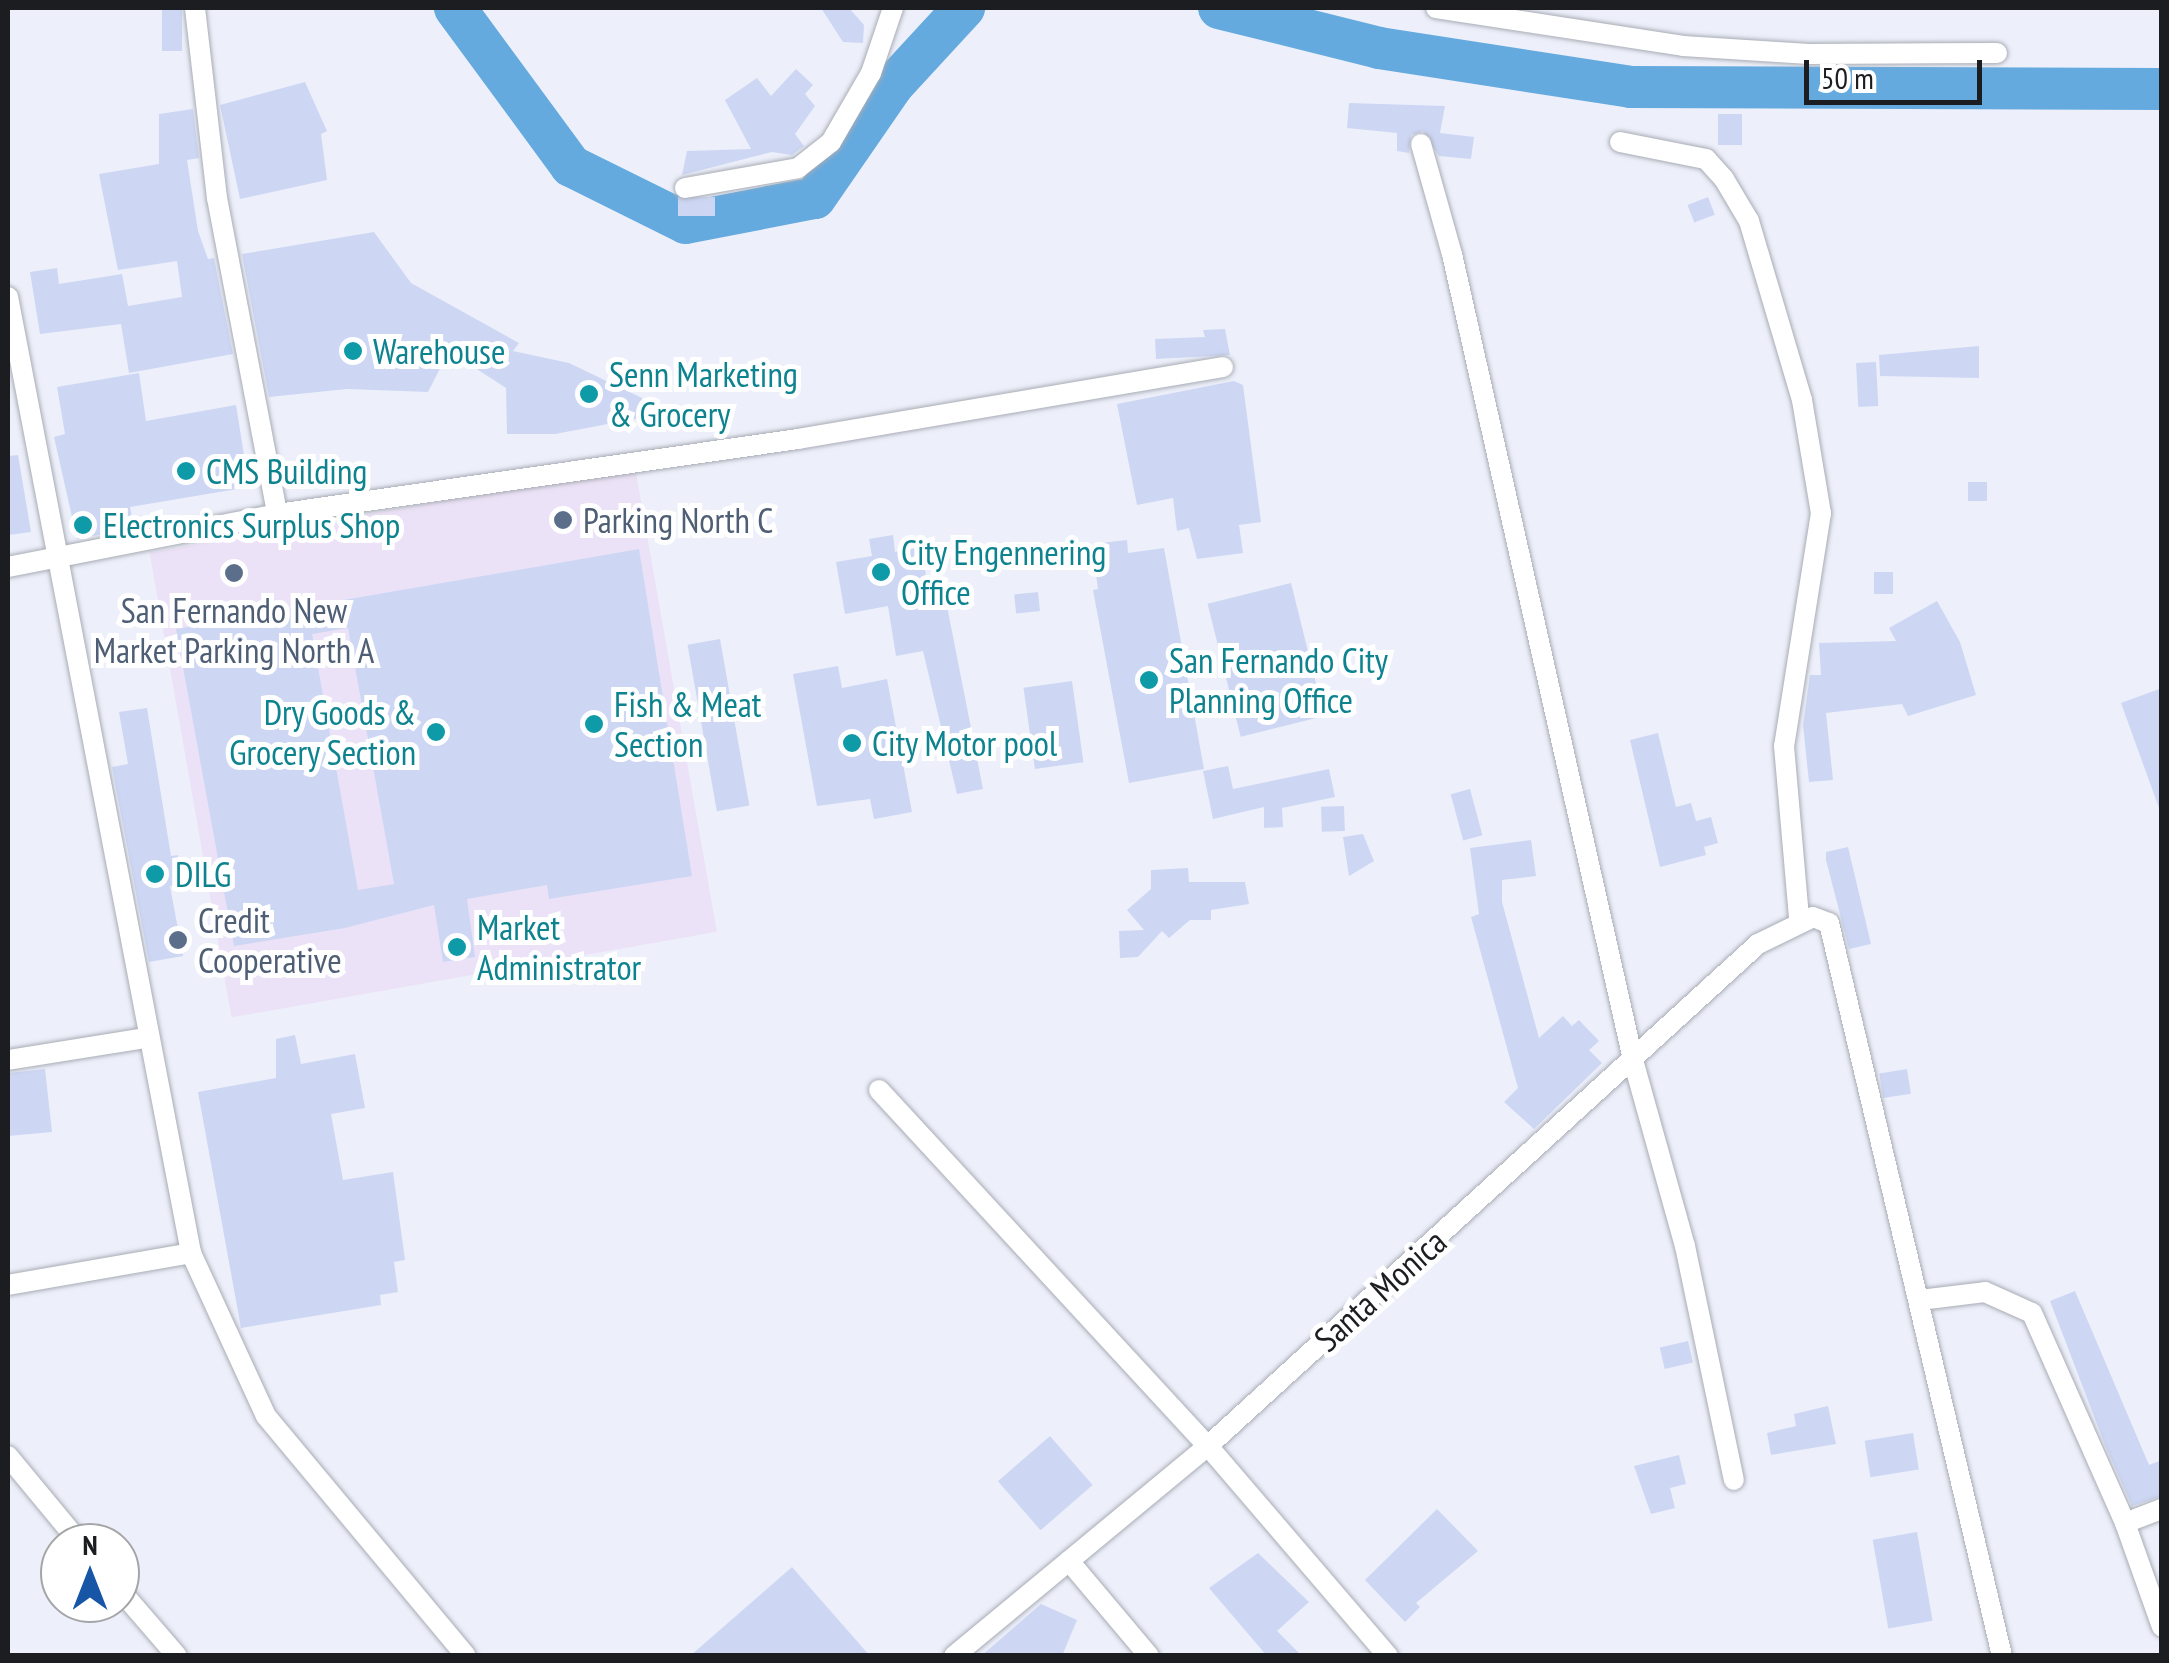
<!DOCTYPE html>
<html>
<head>
<meta charset="utf-8">
<style>
  body { margin:0 }
  #map { position:relative; width:2169px; height:1663px; overflow:hidden; background:#edf0fa; font-family:"PT Sans Narrow",sans-serif }
  div>[style] { position:absolute }
  .commercial>* { inset:0; background:#ece2f7; transform-origin:0 0 }
  .river>* { height:42px; margin:-21px; padding:0 21px; transform-origin:21px; border-radius:21px; background:#65aadf }
  .building>* { inset:0; background:#cdd7f4; transform-origin:0 0 }
  .roads { filter:drop-shadow(0 0 2px #a8acb5) drop-shadow(0 0 2px #a8acb5) }
  .street>* { height:20px; margin:-10px; padding:0 10px; transform-origin:10px; border-radius:10px; background:#fff }
  .dots>* { width:28px; height:28px; translate:-50% -50%; box-sizing:border-box; border:5px solid #fff; border-radius:50% }
  span { translate:-50% -50%; white-space:nowrap; text-align:center; line-height:1.15; -webkit-text-stroke:10px #fff; paint-order:stroke }
  .culture-label { font-size:35px; color:#0d838f }
  .left { translate:0 -50%; text-align:left }
  .right { translate:-100% -50%; text-align:right }
  .service-label { font-size:35px; color:#4e5e75 }
  .street-label { font-size:35px; color:#1c1d20 }
  .frame { position:absolute; inset:0; border:10px solid #1c1d20; pointer-events:none }
  .north { position:absolute; left:40px; top:1523px; width:100px; height:100px; box-sizing:border-box; background:#fff; border:2px solid #a4a5a6; border-radius:50%; rotate:0deg; font-size:28px; font-weight:700; line-height:40px; text-align:center; color:#1c1d20 }
  .north::after { content:''; display:block; margin:auto; width:35px; height:45px; background:#1755a6; clip-path:polygon(50% 0,100% 100%,50% 72%,0 100%) }
  .scale { position:absolute; left:1804px; top:60px; width:178px; height:45px; box-sizing:border-box; border:5px solid #1c1d20; border-top:0; padding-left:12px; font-size:30px; line-height:35px; white-space:nowrap; color:#1c1d20; -webkit-text-stroke:8px #fff; paint-order:stroke }
</style>
</head>
<body>
<div id="map">
  <div class="commercial">
    <i style="left:635px;top:467px;width:472px;height:493px;rotate:80deg"></i>
  </div>
  <div class="river">
    <i style="left:455px;top:8px;width:196px;rotate:53.7deg"></i>
    <i style="left:571px;top:166px;width:128px;rotate:26.4deg"></i>
    <i style="left:686px;top:223px;width:131px;rotate:-11deg"></i>
    <i style="left:815px;top:198px;width:137px;rotate:-55.4deg"></i>
    <i style="left:893px;top:85px;width:105px;rotate:-47.3deg"></i>
    <i style="left:1219px;top:8px;width:165px;rotate:14deg"></i>
    <i style="left:1379px;top:48px;width:254px;rotate:8.8deg"></i>
    <i style="left:1630px;top:87px;width:532px;rotate:0.22deg"></i>
  </div>
  <div class="building">
    <i style="left:162px;top:8px;width:20px;height:43px"></i>
    <i style="clip-path:polygon(821px 8px,849px 8px,864px 25px,863px 43px,843px 42px)"></i>
    <i style="clip-path:polygon(796px 69px,813px 85px,805px 94px,815px 106px,795px 134px,804px 146px,792px 155px,772px 152px,682px 175px,687px 151px,751px 149px,725px 100px,757px 78px,771px 96px)"></i>
    <i style="clip-path:polygon(305px 82px,327px 131px,321px 134px,327px 180px,240px 199px,220px 105px)"></i>
    <i style="clip-path:polygon(1349px 103px,1445px 106px,1440px 133px,1474px 137px,1471px 159px,1439px 156px,1423px 131px,1411px 135px,1409px 153px,1397px 151px,1397px 133px,1347px 128px)"></i>
    <i style="clip-path:polygon(193px 109px,199px 158px,187px 160px,198px 231px,208px 259px,214px 258px,233px 354px,129px 373px,121px 324px,40px 334px,30px 272px,57px 268px,59px 284px,122px 274px,128px 306px,182px 297px,177px 261px,118px 270px,99px 174px,159px 164px,159px 114px)"></i>
    <i style="left:1718px;top:114px;width:24px;height:31px"></i>
    <i style="left:715px;top:197px;width:19px;height:37px;rotate:90deg"></i>
    <i style="left:1708px;top:197px;width:19px;height:22px;rotate:69deg"></i>
    <i style="clip-path:polygon(374px 232px,411px 283px,519px 343px,513px 351px,569px 363px,642px 398px,645px 417px,555px 434px,507px 434px,506px 388px,449px 351px,428px 392px,347px 389px,269px 397px,242px 254px)"></i>
    <i style="clip-path:polygon(1225px 329px,1230px 355px,1156px 359px,1155px 339px,1205px 337px,1203px 330px)"></i>
    <i style="clip-path:polygon(1979px 346px,1979px 378px,1880px 376px,1879px 355px)"></i>
    <i style="left:1876px;top:362px;width:44px;height:20px;rotate:87deg"></i>
    <i style="clip-path:polygon(139px 373px,146px 421px,236px 405px,249px 487px,130px 507px,134px 528px,77px 539px,54px 437px,65px 434px,57px 387px)"></i>
    <i style="clip-path:polygon(1234px 381px,1243px 385px,1261px 522px,1239px 525px,1243px 553px,1197px 559px,1189px 528px,1177px 531px,1173px 498px,1137px 505px,1117px 404px)"></i>
    <i style="clip-path:polygon(18px 455px,31px 532px,8px 535px,8px 456px)"></i>
    <i style="left:1968px;top:482px;width:19px;height:19px"></i>
    <i style="clip-path:polygon(893px 535px,895px 552px,921px 547px,931px 604px,946px 601px,983px 789px,957px 794px,923px 651px,896px 656px,888px 606px,845px 614px,836px 562px,872px 556px,869px 539px)"></i>
    <i style="clip-path:polygon(1127px 540px,1128px 553px,1164px 548px,1204px 769px,1129px 783px,1093px 590px,1098px 589px,1092px 544px)"></i>
    <i style="clip-path:polygon(evenodd,639px 549px,692px 876px,549px 899px,547px 885px,467px 899px,475px 957px,443px 962px,434px 905px,345px 928px,234px 946px,176px 629px,639px 549px,348px 628px,394px 884px,358px 890px,312px 634px,348px 628px)"></i>
    <i style="left:1874px;top:572px;width:19px;height:22px"></i>
    <i style="left:1291px;top:583px;width:137px;height:86px;rotate:76deg"></i>
    <i style="left:1038px;top:592px;width:19px;height:24px;rotate:84deg"></i>
    <i style="clip-path:polygon(1937px 601px,1960px 642px,1976px 695px,1908px 716px,1902px 704px,1826px 713px,1833px 780px,1809px 782px,1803px 725px,1810px 675px,1821px 675px,1819px 643px,1896px 641px,1889px 628px)"></i>
    <i style="left:720px;top:639px;width:169px;height:33px;rotate:80deg"></i>
    <i style="clip-path:polygon(838px 666px,842px 688px,887px 679px,912px 812px,874px 819px,870px 799px,817px 806px,793px 674px)"></i>
    <i style="left:1072px;top:681px;width:82px;height:49px;rotate:82deg"></i>
    <i style="clip-path:polygon(2162px 688px,2162px 807px,2159px 808px,2121px 703px)"></i>
    <i style="clip-path:polygon(147px 708px,171px 856px,178px 855px,183px 884px,170px 886px,183px 956px,149px 962px,112px 767px,128px 764px,119px 712px)"></i>
    <i style="clip-path:polygon(1658px 733px,1676px 807px,1691px 803px,1696px 821px,1711px 817px,1718px 843px,1704px 847px,1706px 855px,1660px 867px,1630px 740px)"></i>
    <i style="clip-path:polygon(1228px 766px,1233px 789px,1329px 769px,1335px 797px,1282px 808px,1283px 827px,1264px 828px,1264px 807px,1213px 819px,1203px 771px)"></i>
    <i style="left:1470px;top:789px;width:48px;height:20px;rotate:75deg"></i>
    <i style="left:1344px;top:806px;width:25px;height:23px;rotate:88deg"></i>
    <i style="clip-path:polygon(1363px 834px,1374px 861px,1349px 876px,1343px 837px)"></i>
    <i style="clip-path:polygon(1531px 840px,1536px 876px,1502px 880px,1502px 902px,1539px 1038px,1563px 1016px,1572px 1026px,1579px 1020px,1599px 1041px,1589px 1050px,1602px 1063px,1534px 1129px,1504px 1102px,1518px 1088px,1471px 917px,1479px 914px,1470px 848px)"></i>
    <i style="clip-path:polygon(1848px 847px,1871px 944px,1849px 949px,1826px 860px,1826px 852px)"></i>
    <i style="clip-path:polygon(1188px 868px,1189px 882px,1245px 882px,1249px 904px,1211px 910px,1211px 920px,1190px 920px,1169px 938px,1162px 931px,1138px 957px,1120px 958px,1119px 931px,1144px 930px,1127px 910px,1151px 889px,1151px 870px)"></i>
    <i style="clip-path:polygon(295px 1035px,301px 1064px,355px 1054px,365px 1108px,331px 1114px,343px 1180px,393px 1172px,405px 1260px,394px 1262px,398px 1292px,380px 1295px,381px 1305px,241px 1328px,198px 1092px,276px 1078px,276px 1039px)"></i>
    <i style="clip-path:polygon(45px 1069px,52px 1132px,8px 1136px,8px 1073px)"></i>
    <i style="left:1907px;top:1069px;width:25px;height:28px;rotate:81deg"></i>
    <i style="clip-path:polygon(2075px 1291px,2149px 1465px,2162px 1460px,2162px 1496px,2132px 1506px,2105px 1445px,2050px 1301px)"></i>
    <i style="left:1688px;top:1341px;width:22px;height:29px;rotate:77deg"></i>
    <i style="clip-path:polygon(1828px 1406px,1836px 1444px,1771px 1455px,1767px 1433px,1796px 1426px,1794px 1414px)"></i>
    <i style="left:1913px;top:1433px;width:37px;height:49px;rotate:81deg"></i>
    <i style="left:1050px;top:1436px;width:65px;height:69px;rotate:49deg"></i>
    <i style="clip-path:polygon(1679px 1455px,1686px 1484px,1670px 1488px,1675px 1508px,1651px 1514px,1634px 1466px)"></i>
    <i style="clip-path:polygon(1437px 1509px,1478px 1551px,1416px 1603px,1420px 1607px,1405px 1622px,1365px 1580px)"></i>
    <i style="left:1917px;top:1532px;width:90px;height:45px;rotate:80deg"></i>
    <i style="clip-path:polygon(1258px 1553px,1309px 1602px,1277px 1631px,1302px 1656px,1267px 1656px,1209px 1588px)"></i>
    <i style="clip-path:polygon(792px 1567px,870px 1656px,690px 1656px)"></i>
    <i style="clip-path:polygon(1041px 1604px,1077px 1620px,1062px 1656px,981px 1656px)"></i>
  </div>
  <div class="roads">
    <div class="street">
      <i style="left:195px;top:8px;width:191px;rotate:83.4deg"></i>
      <i style="left:217px;top:198px;width:322px;rotate:79.2deg"></i>
      <i style="left:1436px;top:8px;width:250px;rotate:8.7deg"></i>
      <i style="left:1683px;top:46px;width:126px;rotate:3.6deg"></i>
      <i style="left:1809px;top:54px;width:188px;rotate:-0.3deg"></i>
      <i style="left:1620px;top:142px;width:88px;rotate:11.2deg"></i>
      <i style="left:1706px;top:159px;width:27px;rotate:48deg"></i>
      <i style="left:1724px;top:179px;width:49px;rotate:59.2deg"></i>
      <i style="left:1749px;top:221px;width:187px;rotate:73.5deg"></i>
      <i style="left:1802px;top:400px;width:115px;rotate:80.5deg"></i>
      <i style="left:1821px;top:513px;width:236px;rotate:99deg"></i>
      <i style="left:1784px;top:746px;width:174px;rotate:85deg"></i>
      <i style="left:1421px;top:144px;width:114px;rotate:74.3deg"></i>
      <i style="left:1452px;top:254px;width:826px;rotate:77.34deg"></i>
      <i style="left:1633px;top:1060px;width:193px;rotate:74.4deg"></i>
      <i style="left:1685px;top:1246px;width:239px;rotate:78.2deg"></i>
      <i style="left:685px;top:188px;width:115px;rotate:-10deg"></i>
      <i style="left:798px;top:168px;width:42px;rotate:-38.2deg"></i>
      <i style="left:831px;top:142px;width:80px;rotate:-59.9deg"></i>
      <i style="left:871px;top:73px;width:69px;rotate:-71.3deg"></i>
      <i style="left:8px;top:297px;width:973px;rotate:79.16deg"></i>
      <i style="left:191px;top:1253px;width:179px;rotate:65.3deg"></i>
      <i style="left:266px;top:1416px;width:312px;rotate:50.2deg"></i>
      <i style="left:8px;top:567px;width:274px;rotate:-11.1deg"></i>
      <i style="left:277px;top:514px;width:526px;rotate:-8.19deg"></i>
      <i style="left:798px;top:439px;width:431px;rotate:-9.6deg"></i>
      <i style="left:8px;top:1060px;width:140px;rotate:-9.1deg"></i>
      <i style="left:879px;top:1090px;width:485px;rotate:47.3deg"></i>
      <i style="left:1208px;top:1446px;width:277px;rotate:49.4deg"></i>
      <i style="left:8px;top:1285px;width:186px;rotate:-9.9deg"></i>
      <i style="left:1920px;top:1300px;width:65px;rotate:-7deg"></i>
      <i style="left:1985px;top:1292px;width:51px;rotate:24.1deg"></i>
      <i style="left:2032px;top:1313px;width:230px;rotate:66.1deg"></i>
      <i style="left:2125px;top:1523px;width:110px;rotate:70.4deg"></i>
      <i style="left:8px;top:1456px;width:113px;rotate:50.4deg"></i>
      <i style="left:2125px;top:1523px;width:40px;rotate:-21deg"></i>
      <i style="left:1069px;top:1561px;width:124px;rotate:49.9deg"></i>
      <i style="left:120px;top:1590px;width:87px;rotate:49.2deg"></i>
      <i style="left:954px;top:1656px;width:330px;rotate:-39.6deg"></i>
      <i style="left:1208px;top:1446px;width:745px;rotate:-42.39deg"></i>
      <i style="left:1758px;top:944px;width:61px;rotate:-26.1deg"></i>
      <i style="left:1813px;top:917px;width:17px;rotate:21deg"></i>
      <i style="left:1829px;top:923px;width:753px;rotate:76.72deg"></i>
    </div>
  </div>
  <div class="dots">
    <i style="left:353px;top:351px;background:#0f9aa8"></i>
    <i style="left:589px;top:394px;background:#0f9aa8"></i>
    <i style="left:186px;top:471px;background:#0f9aa8"></i>
    <i style="left:563px;top:520px;background:#5c6f8a"></i>
    <i style="left:83px;top:525px;background:#0f9aa8"></i>
    <i style="left:881px;top:572px;background:#0f9aa8"></i>
    <i style="left:234px;top:573px;background:#5c6f8a"></i>
    <i style="left:1149px;top:680px;background:#0f9aa8"></i>
    <i style="left:594px;top:724px;background:#0f9aa8"></i>
    <i style="left:436px;top:732px;background:#0f9aa8"></i>
    <i style="left:852px;top:743px;background:#0f9aa8"></i>
    <i style="left:155px;top:874px;background:#0f9aa8"></i>
    <i style="left:178px;top:940px;background:#5c6f8a"></i>
    <i style="left:457px;top:947px;background:#0f9aa8"></i>
  </div>
  <div class="culture-label">
    <span class="left" style="left:373px;top:351px">Warehouse</span>
    <span class="left" style="left:609px;top:394px">Senn Marketing<br>&amp; Grocery</span>
    <span class="left" style="left:206px;top:471px">CMS Building</span>
    <span class="left" style="left:103px;top:525px">Electronics Surplus Shop</span>
    <span class="left" style="left:901px;top:572px">City Engennering<br>Office</span>
    <span class="left" style="left:1169px;top:680px">San Fernando City<br>Planning Office</span>
    <span class="left" style="left:614px;top:724px">Fish &amp; Meat<br>Section</span>
    <span class="right" style="left:416px;top:732px">Dry Goods &amp;<br>Grocery Section</span>
    <span class="left" style="left:872px;top:743px">City Motor pool</span>
    <span class="left" style="left:175px;top:874px">DILG</span>
    <span class="left" style="left:477px;top:947px">Market<br>Administrator</span>
  </div>
  <div class="service-label">
    <span class="left" style="left:583px;top:520px">Parking North C</span>
    <span style="left:234px;top:630px">San Fernando New<br>Market Parking North A</span>
    <span class="left" style="left:198px;top:940px">Credit<br>Cooperative</span>
  </div>
  <div class="street-label">
    <span style="left:1380px;top:1290px;rotate:-42deg">Santa Monica</span>
  </div>
  <div class="frame"></div>
  <div class="north">N</div>
  <div class="scale">50 m</div>
</div>
</body>
</html>
